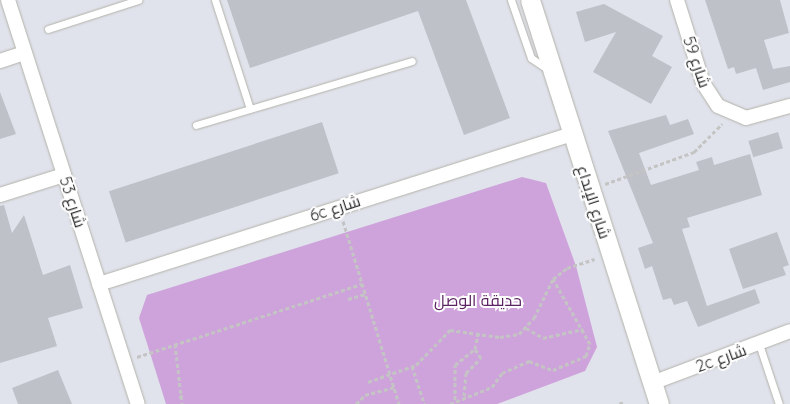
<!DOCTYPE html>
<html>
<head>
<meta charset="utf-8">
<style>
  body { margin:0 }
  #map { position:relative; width:790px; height:404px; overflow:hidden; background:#e0e3ec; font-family:Quicksand,Cairo,sans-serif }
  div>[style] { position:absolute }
  .green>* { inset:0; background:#cea3db }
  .building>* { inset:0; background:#bec1c8; transform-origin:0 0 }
  .path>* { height:3px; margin-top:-1.5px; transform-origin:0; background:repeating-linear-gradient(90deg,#c4c4c4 0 4px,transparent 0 6.5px) }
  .roads { filter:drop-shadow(0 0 1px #b3b2a9) drop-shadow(0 0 1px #b3b2a9) }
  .lane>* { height:7px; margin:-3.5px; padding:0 3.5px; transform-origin:3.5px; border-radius:3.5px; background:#fff }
  .street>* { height:14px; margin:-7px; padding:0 7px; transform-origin:7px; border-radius:7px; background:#fff }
  .secondary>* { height:19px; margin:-9.5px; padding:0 9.5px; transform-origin:9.5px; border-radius:9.5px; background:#fff }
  span { translate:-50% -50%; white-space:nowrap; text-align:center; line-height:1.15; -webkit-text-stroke:4px #fff; paint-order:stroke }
  .street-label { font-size:16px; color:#2c2c2c }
  .park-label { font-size:16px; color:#5b2361 }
</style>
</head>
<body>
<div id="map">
  <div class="green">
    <i style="clip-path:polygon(522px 177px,546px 183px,576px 266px,597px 347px,585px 371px,497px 404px,166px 404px,139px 318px,147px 295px)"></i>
  </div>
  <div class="building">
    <i style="clip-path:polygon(227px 0,466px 0,510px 118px,464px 135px,418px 11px,250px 68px)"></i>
    <i style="clip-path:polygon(705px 0,780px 0,789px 33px,764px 40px,773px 69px,790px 66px,790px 82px,763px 90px,756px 68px,736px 74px,734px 67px,728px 69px)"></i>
    <i style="clip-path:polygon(604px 4px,663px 36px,652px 56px,672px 67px,651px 104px,593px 72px,616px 32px,585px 42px,576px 12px)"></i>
    <i style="clip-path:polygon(0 92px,16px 134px,0 139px)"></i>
    <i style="clip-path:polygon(666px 115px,670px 125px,688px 119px,694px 134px,639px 153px,651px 185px,699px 170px,696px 162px,712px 157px,714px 165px,750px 154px,762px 195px,687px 218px,690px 227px,682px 229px,707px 306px,755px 289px,760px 303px,698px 327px,687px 301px,674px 305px,671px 298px,663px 300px,652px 266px,645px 269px,638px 248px,653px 243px,608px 131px)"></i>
    <i style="left:322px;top:122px;width:54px;height:224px;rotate:72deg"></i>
    <i style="left:778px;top:132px;width:17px;height:31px;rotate:73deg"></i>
    <i style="clip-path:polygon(4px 205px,12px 233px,24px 215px,43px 275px,70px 265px,83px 308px,48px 318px,57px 346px,0 363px,0 206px)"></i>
    <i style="clip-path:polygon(777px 232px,789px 265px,783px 267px,786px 275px,743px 289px,729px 249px)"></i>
    <i style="clip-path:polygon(58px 370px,72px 404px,18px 404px,12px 388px)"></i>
  </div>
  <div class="path">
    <i style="left:605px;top:184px;width:95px;rotate:-19.8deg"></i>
    <i style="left:694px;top:152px;width:40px;rotate:-45deg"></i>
    <i style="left:343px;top:221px;width:191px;rotate:73deg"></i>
    <i style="left:348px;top:299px;width:18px;rotate:-16deg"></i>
    <i style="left:526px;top:328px;width:20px;rotate:30deg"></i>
    <i style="left:543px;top:338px;width:41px;rotate:-12.7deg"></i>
    <i style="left:175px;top:344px;width:60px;rotate:83.3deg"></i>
    <i style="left:137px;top:357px;width:237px;rotate:-18deg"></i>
    <i style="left:412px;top:366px;width:40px;rotate:72deg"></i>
    <i style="left:368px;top:382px;width:51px;rotate:-19.5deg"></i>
    <i style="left:416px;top:365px;width:49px;rotate:-45.8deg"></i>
    <i style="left:450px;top:330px;width:50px;rotate:8deg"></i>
    <i style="left:500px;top:337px;width:19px;rotate:-9deg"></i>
    <i style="left:519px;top:334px;width:22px;rotate:-47deg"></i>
    <i style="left:534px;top:318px;width:43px;rotate:-64deg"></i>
    <i style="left:553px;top:279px;width:18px;rotate:-38deg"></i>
    <i style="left:567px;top:268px;width:29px;rotate:-18deg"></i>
    <i style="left:464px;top:396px;width:23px;rotate:-85deg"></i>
    <i style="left:466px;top:373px;width:21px;rotate:-45deg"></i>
    <i style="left:481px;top:358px;width:11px;rotate:-124deg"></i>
    <i style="left:179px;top:397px;width:6px;rotate:-18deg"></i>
    <i style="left:455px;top:400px;width:35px;rotate:-90deg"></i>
    <i style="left:455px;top:365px;width:26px;rotate:-39deg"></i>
    <i style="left:475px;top:349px;width:16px;rotate:-79deg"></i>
    <i style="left:356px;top:404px;width:13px;rotate:-45deg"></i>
    <i style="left:365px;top:395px;width:30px;rotate:-15deg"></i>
    <i style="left:450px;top:404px;width:45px;rotate:-22deg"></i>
    <i style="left:492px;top:387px;width:17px;rotate:-54deg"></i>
    <i style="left:502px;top:373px;width:30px;rotate:-24deg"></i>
    <i style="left:529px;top:361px;width:26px;rotate:21deg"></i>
    <i style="left:553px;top:370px;width:36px;rotate:-23deg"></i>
    <i style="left:586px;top:356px;width:13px;rotate:-72deg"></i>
    <i style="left:590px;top:344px;width:75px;rotate:-119.6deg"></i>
    <i style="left:619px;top:404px;width:5px;rotate:-22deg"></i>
  </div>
  <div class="roads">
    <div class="lane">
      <i style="left:215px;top:0;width:114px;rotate:72.2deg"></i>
      <i style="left:511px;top:0;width:61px;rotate:71deg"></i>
      <i style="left:531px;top:58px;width:23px;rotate:34deg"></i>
      <i style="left:48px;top:29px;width:95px;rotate:-17.9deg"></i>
      <i style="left:196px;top:125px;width:225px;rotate:-16.5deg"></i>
      <i style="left:759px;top:344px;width:63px;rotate:71.6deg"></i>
    </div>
    <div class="street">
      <i style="left:8px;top:0;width:424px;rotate:72.2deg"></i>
      <i style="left:677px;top:0;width:87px;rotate:72.6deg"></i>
      <i style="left:703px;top:83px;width:27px;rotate:57deg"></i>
      <i style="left:718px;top:106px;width:30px;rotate:23deg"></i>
      <i style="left:746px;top:118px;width:46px;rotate:-15.3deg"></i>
      <i style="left:0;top:61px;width:26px;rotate:-18deg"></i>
      <i style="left:0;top:195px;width:67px;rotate:-17.4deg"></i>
      <i style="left:99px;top:284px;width:495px;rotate:-17.6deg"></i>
      <i style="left:652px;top:383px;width:147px;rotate:-20.6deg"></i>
    </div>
    <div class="secondary">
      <i style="left:530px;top:0;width:424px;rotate:72.3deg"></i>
    </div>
  </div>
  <div class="street-label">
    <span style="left:697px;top:62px;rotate:71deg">شارع 59</span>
    <span style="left:73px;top:202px;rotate:72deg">شارع 53</span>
    <span style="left:594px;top:202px;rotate:72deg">شارع الإبداع</span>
    <span style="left:335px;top:208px;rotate:-18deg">6c شارع</span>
    <span style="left:721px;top:358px;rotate:-20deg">2c شارع</span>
  </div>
  <div class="park-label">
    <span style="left:478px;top:300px">حديقة الوصل</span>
  </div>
</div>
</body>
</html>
